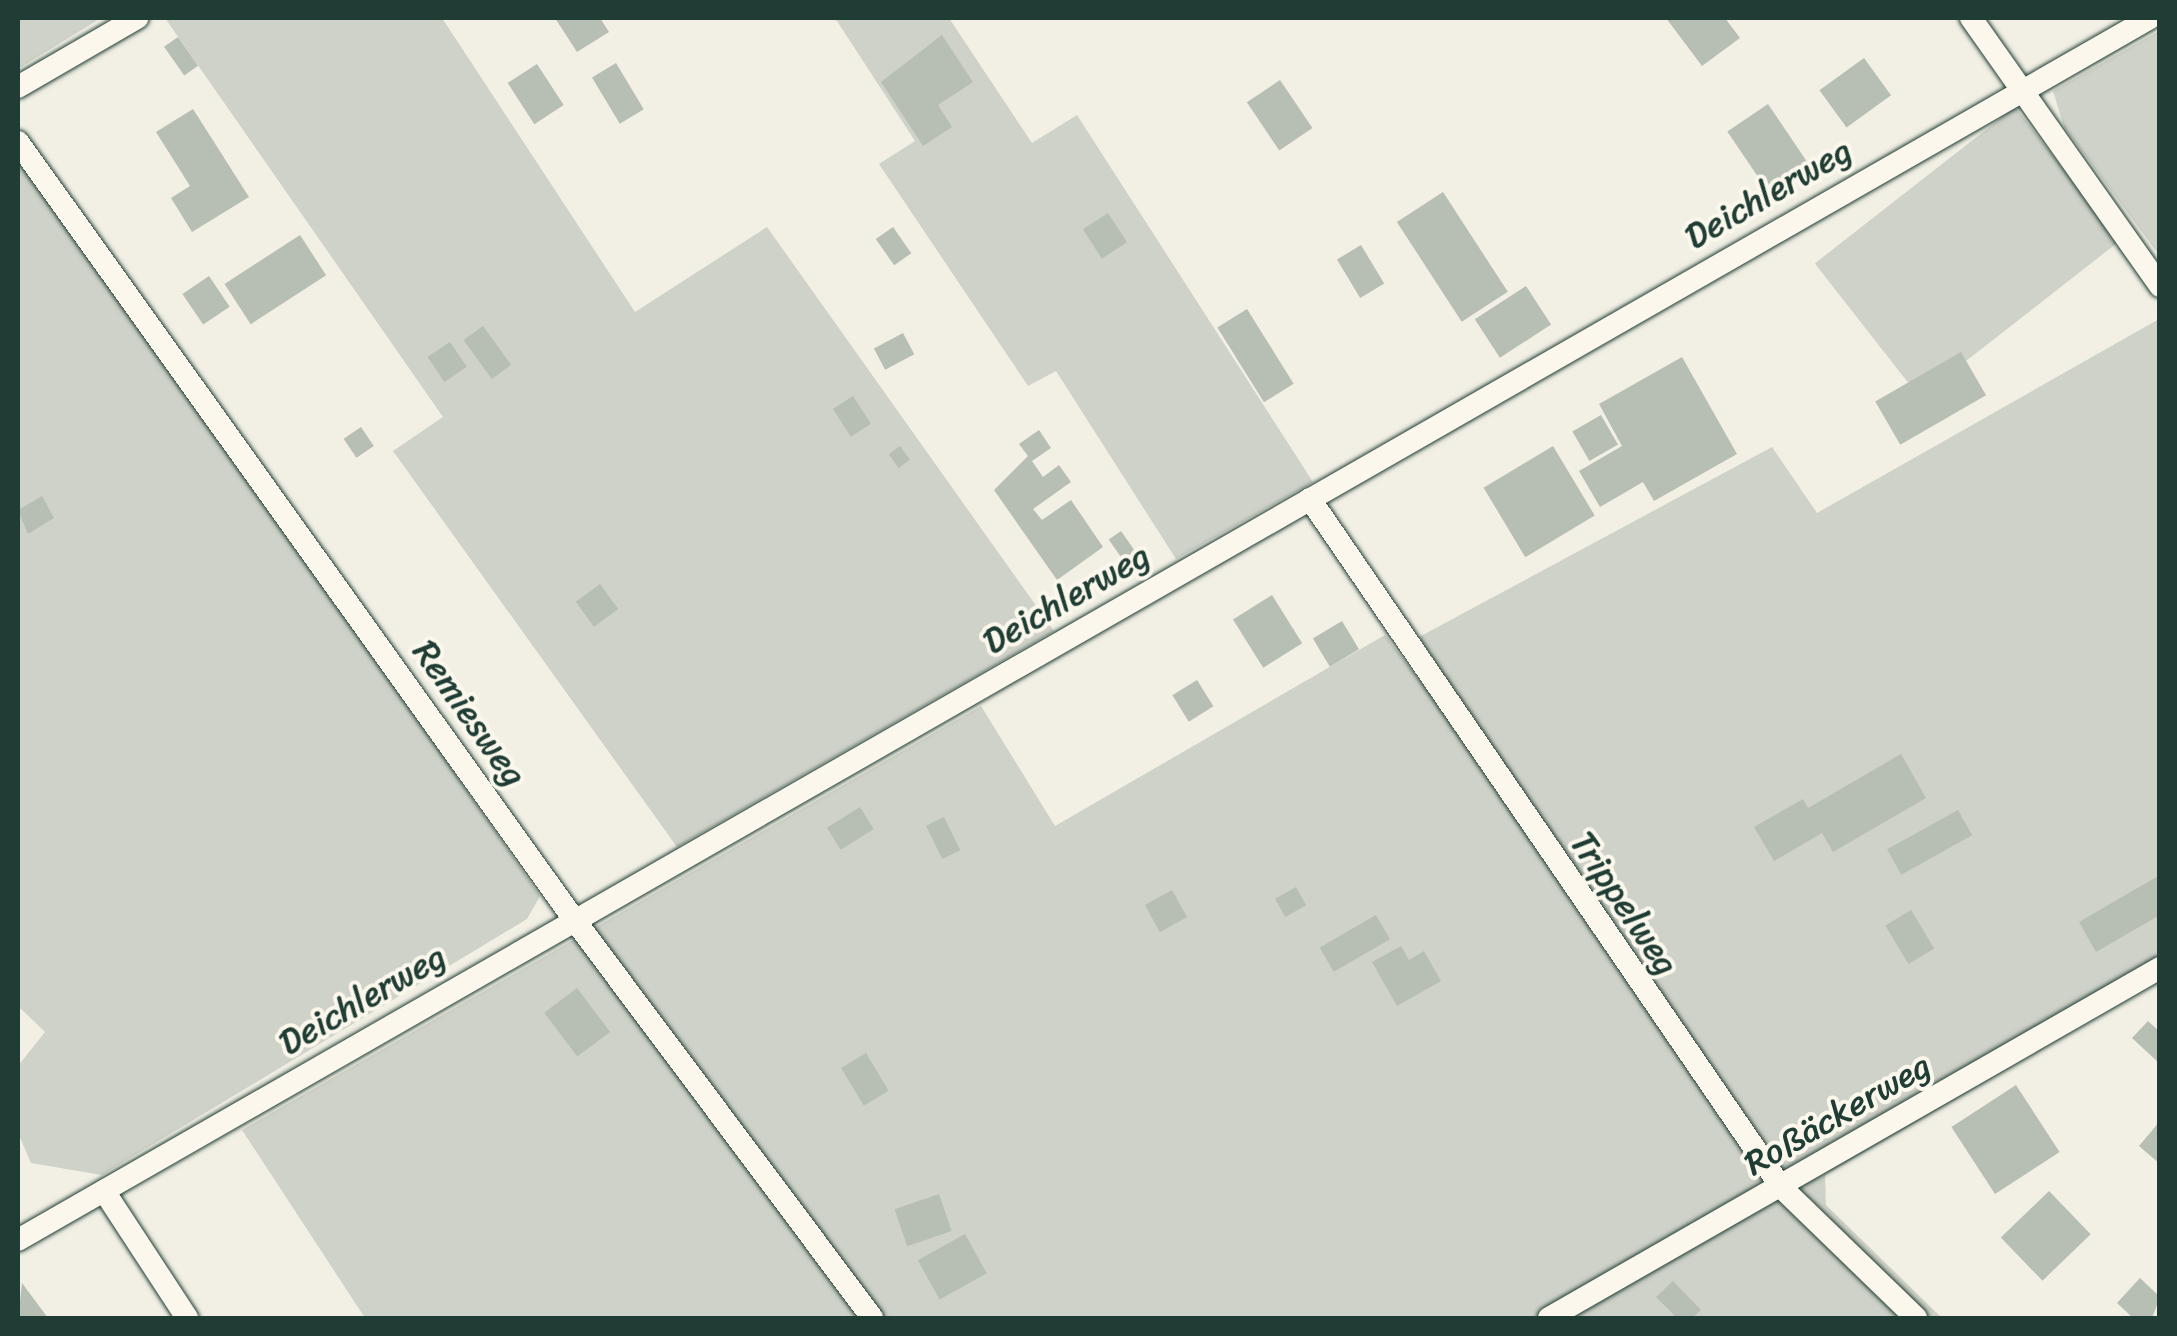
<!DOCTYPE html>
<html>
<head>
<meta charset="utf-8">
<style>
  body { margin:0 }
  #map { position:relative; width:2177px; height:1336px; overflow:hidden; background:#f2f0e5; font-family:Sriracha,sans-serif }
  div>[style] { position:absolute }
  .green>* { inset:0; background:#cfd2c8; transform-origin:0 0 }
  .building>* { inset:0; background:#b7beb3; transform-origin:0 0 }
  .roads { filter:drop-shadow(0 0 2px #1f3d34) drop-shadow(0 0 2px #1f3d34) }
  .service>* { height:22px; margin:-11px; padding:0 11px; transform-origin:11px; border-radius:11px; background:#fbf7ec }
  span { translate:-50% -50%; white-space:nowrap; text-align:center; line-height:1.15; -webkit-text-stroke:8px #fbf7ec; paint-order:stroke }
  .street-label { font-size:35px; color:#1f3d34 }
  .frame { position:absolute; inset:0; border:20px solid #1f3d34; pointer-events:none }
</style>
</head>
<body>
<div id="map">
  <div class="green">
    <i style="clip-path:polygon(18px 18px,101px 18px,18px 69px)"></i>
    <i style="clip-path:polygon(165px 18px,442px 18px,635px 312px,767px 227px,1054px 631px,677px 847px,393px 451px,443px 417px)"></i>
    <i style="clip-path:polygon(835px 18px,949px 18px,1032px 143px,1077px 115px,1313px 482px,1176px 559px,1056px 371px,1028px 386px,879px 164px,915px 141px)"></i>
    <i style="clip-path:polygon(2159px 31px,2159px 255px,2064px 127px,2053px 91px)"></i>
    <i style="left:2015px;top:107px;width:170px;height:254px;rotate:52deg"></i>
    <i style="clip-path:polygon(18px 145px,540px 896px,527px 919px,102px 1175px,31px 1163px,18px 1133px,18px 1066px,45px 1032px,18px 1006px)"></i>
    <i style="clip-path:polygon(2159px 319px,2159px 981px,1825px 1175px,1826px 1205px,1942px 1318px,365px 1318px,242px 1130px,981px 706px,1055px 826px,1385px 635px,1442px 710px,1461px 700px,1419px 637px,1772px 447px,1817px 513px)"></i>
  </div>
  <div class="building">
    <i style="clip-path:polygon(555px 18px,600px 18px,609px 32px,577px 52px)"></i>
    <i style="clip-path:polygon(1666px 18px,1725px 18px,1740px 38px,1702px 66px)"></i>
    <i style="clip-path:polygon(942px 35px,973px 82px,938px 105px,952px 127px,923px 146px,881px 82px)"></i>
    <i style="left:178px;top:37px;width:35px;height:17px;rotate:55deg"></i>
    <i style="left:1864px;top:58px;width:46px;height:55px;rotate:54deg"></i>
    <i style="left:616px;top:63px;width:54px;height:28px;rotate:59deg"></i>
    <i style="left:537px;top:64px;width:49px;height:35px;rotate:57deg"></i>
    <i style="left:1280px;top:80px;width:58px;height:40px;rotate:56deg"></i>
    <i style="left:1768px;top:104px;width:70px;height:49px;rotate:56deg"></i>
    <i style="clip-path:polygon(193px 109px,249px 197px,192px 232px,171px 198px,190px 186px,156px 132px)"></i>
    <i style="left:1443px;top:192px;width:119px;height:55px;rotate:57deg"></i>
    <i style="left:1108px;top:213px;width:35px;height:30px;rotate:57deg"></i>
    <i style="left:893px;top:227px;width:32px;height:21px;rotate:55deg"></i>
    <i style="left:300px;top:235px;width:48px;height:90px;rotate:57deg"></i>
    <i style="left:1361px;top:245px;width:45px;height:28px;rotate:59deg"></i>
    <i style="left:209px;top:276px;width:37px;height:32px;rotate:56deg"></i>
    <i style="left:1526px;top:286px;width:46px;height:61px;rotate:57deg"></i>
    <i style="left:1247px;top:309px;width:88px;height:35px;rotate:58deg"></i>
    <i style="left:483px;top:326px;width:48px;height:24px;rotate:54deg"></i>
    <i style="left:903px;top:333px;width:24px;height:33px;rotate:62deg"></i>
    <i style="left:450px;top:342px;width:30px;height:27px;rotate:56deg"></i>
    <i style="left:1961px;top:352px;width:50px;height:99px;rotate:60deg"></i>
    <i style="clip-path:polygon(1682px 357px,1737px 454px,1654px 501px,1643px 482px,1600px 507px,1579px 471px,1622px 446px,1599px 404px)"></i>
    <i style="left:853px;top:396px;width:33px;height:24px;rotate:57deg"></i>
    <i style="left:1601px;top:415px;width:34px;height:33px;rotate:60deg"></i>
    <i style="left:361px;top:427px;width:23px;height:21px;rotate:56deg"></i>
    <i style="clip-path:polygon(1039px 430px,1051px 448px,1032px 461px,1043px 477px,1059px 465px,1071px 482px,1033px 509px,1042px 520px,1071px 500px,1103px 547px,1057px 580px,994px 490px,1028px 456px,1019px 444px)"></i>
    <i style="left:900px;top:446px;width:17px;height:14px;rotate:54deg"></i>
    <i style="left:1553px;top:446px;width:81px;height:81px;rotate:59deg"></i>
    <i style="clip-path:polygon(42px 496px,54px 518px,28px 534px,18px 510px)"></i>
    <i style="left:1121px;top:531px;width:32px;height:15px;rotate:55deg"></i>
    <i style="left:600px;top:584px;width:31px;height:30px;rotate:54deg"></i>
    <i style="left:1272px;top:595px;width:57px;height:46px;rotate:58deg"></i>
    <i style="left:1342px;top:621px;width:33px;height:34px;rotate:59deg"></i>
    <i style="left:1197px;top:680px;width:31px;height:29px;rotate:58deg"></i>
    <i style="clip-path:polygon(1901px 754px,1926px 798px,1833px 852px,1822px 833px,1774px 861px,1754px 827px,1803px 799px,1808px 808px)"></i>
    <i style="left:860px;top:807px;width:26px;height:39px;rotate:58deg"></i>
    <i style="left:1958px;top:810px;width:29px;height:81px;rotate:61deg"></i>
    <i style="left:944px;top:817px;width:37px;height:20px;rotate:64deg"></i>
    <i style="clip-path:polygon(2160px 875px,2160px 915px,2096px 952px,2079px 922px)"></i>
    <i style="left:1296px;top:887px;width:21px;height:24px;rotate:61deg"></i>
    <i style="left:1172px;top:890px;width:31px;height:31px;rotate:61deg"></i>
    <i style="left:1911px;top:910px;width:45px;height:30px;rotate:59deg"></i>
    <i style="left:1376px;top:915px;width:28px;height:65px;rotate:60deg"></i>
    <i style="clip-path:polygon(1401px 946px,1409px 960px,1424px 951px,1441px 981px,1397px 1006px,1372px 962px)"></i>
    <i style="left:577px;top:988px;width:55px;height:41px;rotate:53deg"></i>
    <i style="clip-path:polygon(2148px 1021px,2160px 1032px,2160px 1064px,2132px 1038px)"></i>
    <i style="left:866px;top:1053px;width:44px;height:29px;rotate:59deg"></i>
    <i style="left:2016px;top:1085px;width:80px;height:77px;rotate:57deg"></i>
    <i style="clip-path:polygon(2160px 1121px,2160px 1164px,2139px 1146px)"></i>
    <i style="left:2049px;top:1191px;width:60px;height:67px;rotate:46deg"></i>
    <i style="left:939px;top:1194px;width:39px;height:47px;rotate:71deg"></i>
    <i style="left:965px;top:1234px;width:45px;height:54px;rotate:61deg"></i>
    <i style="clip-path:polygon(2140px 1278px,2160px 1297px,2152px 1318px,2133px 1318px,2117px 1303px)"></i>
    <i style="clip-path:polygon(1673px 1281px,1701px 1310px,1692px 1318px,1677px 1318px,1656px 1297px)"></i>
    <i style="clip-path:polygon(22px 1283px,48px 1318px,18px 1318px)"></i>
  </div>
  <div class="roads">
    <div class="service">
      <i style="left:1971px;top:18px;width:328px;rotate:54.8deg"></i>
      <i style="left:18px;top:87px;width:138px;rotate:-30.1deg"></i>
      <i style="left:18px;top:142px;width:954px;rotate:54.43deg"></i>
      <i style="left:573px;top:918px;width:499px;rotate:53.2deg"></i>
      <i style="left:1310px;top:499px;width:834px;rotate:55.6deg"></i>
      <i style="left:1781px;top:1187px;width:188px;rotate:44.1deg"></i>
      <i style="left:104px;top:1191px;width:152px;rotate:56.8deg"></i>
      <i style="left:18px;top:1240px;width:2457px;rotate:-29.82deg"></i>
      <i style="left:1549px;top:1318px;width:704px;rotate:-29.81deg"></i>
    </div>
  </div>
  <div class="street-label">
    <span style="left:1768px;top:193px;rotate:-30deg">Deichlerweg</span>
    <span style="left:1066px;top:598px;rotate:-30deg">Deichlerweg</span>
    <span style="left:470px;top:713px;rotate:55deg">Remiesweg</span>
    <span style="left:1625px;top:903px;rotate:56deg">Trippelweg</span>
    <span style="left:362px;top:999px;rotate:-30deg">Deichlerweg</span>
    <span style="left:1837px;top:1114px;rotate:-30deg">Roßäckerweg</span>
  </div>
  <div class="frame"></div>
</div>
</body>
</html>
